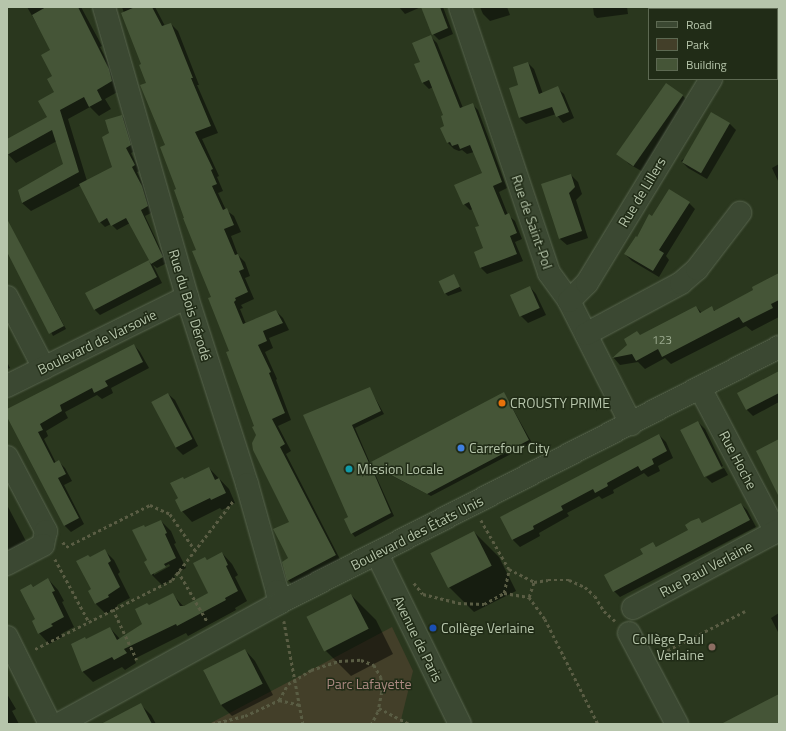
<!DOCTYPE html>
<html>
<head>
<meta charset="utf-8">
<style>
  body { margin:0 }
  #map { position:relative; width:786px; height:731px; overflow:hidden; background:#2a371e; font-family:"Titillium Web",sans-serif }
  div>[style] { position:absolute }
  .green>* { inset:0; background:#433f29 }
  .shadow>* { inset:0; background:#0007; transform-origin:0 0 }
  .building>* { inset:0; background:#455537; transform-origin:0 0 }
  .path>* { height:2.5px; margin-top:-1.25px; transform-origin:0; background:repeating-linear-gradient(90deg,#5a5d44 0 3px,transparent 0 6px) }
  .roads { filter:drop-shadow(0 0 1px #59664f) drop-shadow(0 0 1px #59664f) }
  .minor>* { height:22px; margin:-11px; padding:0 11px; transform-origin:11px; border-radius:11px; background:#3b4832 }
  .dots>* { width:11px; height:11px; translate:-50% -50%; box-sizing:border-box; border:2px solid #212c17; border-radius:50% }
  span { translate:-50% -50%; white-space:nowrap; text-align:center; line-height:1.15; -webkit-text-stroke:3px #212c17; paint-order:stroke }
  .number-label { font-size:12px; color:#9aa98e }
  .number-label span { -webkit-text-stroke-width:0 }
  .street-label { font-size:14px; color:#b6c5ab }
  .poi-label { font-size:14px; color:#b6c5ab }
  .left { translate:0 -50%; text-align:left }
  .right { translate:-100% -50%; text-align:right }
  .park-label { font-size:14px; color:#ab8981 }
  .frame { position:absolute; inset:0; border:8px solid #b6c5ab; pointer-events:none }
  .legend { position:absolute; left:648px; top:8px; width:130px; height:72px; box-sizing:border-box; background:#212c17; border:1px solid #5d6952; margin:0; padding:5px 7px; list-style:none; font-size:12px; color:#b6c5ab }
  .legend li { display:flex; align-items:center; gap:8px; height:20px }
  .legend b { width:20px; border:1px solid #5d6952 }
</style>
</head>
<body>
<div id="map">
  <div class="green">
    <i style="clip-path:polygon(392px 627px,413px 671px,400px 724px,209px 724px)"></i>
  </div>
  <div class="shadow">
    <i style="clip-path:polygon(27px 7px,81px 7px,102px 46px,100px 47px,117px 79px,121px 90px,105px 99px,111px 109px,99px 116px,90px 107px,68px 119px,87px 181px,113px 168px,110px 134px,122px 116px,127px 121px,135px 151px,131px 153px,140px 171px,137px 172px,147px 192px,153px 212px,145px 216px,167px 263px,157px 268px,153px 265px,162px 283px,100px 315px,95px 310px,87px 293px,150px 260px,130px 223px,117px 230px,111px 224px,105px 227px,100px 222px,81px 185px,31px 211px,22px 203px,64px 165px,57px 141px,16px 163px,7px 153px,7px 140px,48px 118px,56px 93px,52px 50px)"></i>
    <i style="clip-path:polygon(122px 7px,155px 7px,165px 26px,171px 24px,178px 31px,199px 85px,197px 85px,218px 133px,202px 139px,219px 176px,217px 177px,223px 191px,218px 193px,226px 210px,234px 216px,241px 232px,231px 236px,238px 255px,245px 262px,250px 276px,245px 278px,254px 299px,241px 305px,243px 308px,240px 309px,246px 324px,276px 311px,283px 318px,289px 330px,269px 338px,273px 348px,265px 352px,277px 379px,276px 380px,291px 420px,278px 426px,291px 451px,286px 454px,342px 563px,295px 587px,288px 580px,290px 522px,258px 435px,197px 250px,178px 190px,142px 64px)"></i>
    <i style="clip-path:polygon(399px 7px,421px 7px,405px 14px)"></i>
    <i style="clip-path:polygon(422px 7px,443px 7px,453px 34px,439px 40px,433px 34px)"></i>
    <i style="clip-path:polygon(480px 7px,507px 7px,510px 15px,490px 21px,483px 14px)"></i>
    <i style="clip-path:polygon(593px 7px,627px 7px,628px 14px,597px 18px,594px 15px)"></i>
    <i style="clip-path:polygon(714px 7px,740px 7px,737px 9px,715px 9px)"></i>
    <i style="left:779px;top:19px;width:51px;height:2px;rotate:90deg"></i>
    <i style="clip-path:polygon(431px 37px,437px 43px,463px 108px,472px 104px,478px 110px,507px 188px,499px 192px,508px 215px,515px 221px,522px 239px,515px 242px,523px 261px,487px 274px,481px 268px,475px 253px,485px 249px,480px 226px,473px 209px,470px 210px,464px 204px,483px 174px,474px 152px,467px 154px,462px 150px,459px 151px,454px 149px,448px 143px,444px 116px,433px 87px,429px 89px,423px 83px,421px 62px)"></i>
    <i style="clip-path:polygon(528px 63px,534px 69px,543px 94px,557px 88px,564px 94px,574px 118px,563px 123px,556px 114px,526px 124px,520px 118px,510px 88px,520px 85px)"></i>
    <i style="clip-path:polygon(682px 95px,689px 102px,645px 173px,629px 164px,622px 157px)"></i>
    <i style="clip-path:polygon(729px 123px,736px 130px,707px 179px,688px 168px,681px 161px)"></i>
    <i style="clip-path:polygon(779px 164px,779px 183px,772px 168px)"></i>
    <i style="clip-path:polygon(571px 175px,578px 182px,582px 194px,576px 200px,588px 238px,567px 245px,560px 239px)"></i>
    <i style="clip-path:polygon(689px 203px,695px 209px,666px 256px,669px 260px,659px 277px,632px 261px,625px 254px,652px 217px)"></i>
    <i style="clip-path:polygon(9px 225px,66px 329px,53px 336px,7px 249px,7px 226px)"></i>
    <i style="clip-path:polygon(454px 276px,462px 291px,448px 296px,445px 293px)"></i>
    <i style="clip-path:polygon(779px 277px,779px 317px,752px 331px,746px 326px,671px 364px,665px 358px,645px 369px,638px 362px,620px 365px,613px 357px,641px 336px,696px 307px,702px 313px,712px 308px,715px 311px)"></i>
    <i style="clip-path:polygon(530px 287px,536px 294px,546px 315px,528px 323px,521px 316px,512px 294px)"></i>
    <i style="clip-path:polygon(134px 345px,140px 352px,149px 368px,111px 388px,113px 393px,102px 399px,97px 395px,65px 412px,68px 418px,46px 431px,48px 436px,44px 439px,56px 463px,59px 462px,65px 468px,72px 481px,64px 485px,84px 524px,71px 532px,64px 525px,7px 415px,7px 411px)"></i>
    <i style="clip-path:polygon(7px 362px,10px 368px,7px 369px)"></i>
    <i style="clip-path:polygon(779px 372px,779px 402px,753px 416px,747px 410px)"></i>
    <i style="clip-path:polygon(370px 389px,384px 414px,355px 428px,370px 463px,504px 393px,532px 443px,431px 496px,371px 465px,394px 516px,355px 537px,352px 533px,349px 517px,304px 416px)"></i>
    <i style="clip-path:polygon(168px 394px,175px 400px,198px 446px,183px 455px,176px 448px)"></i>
    <i style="clip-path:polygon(698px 422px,705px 429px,723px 466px,706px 475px,706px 477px,724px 468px,728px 475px,712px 483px,705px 476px)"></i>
    <i style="clip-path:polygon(659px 435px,666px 442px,673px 458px,658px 466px,660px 471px,648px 477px,644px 473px,613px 490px,614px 493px,602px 499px,599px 496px,567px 513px,569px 516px,539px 533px,540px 536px,520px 547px,513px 540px,501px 517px)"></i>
    <i style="clip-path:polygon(209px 468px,229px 489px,235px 503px,222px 510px,220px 508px,192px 522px,182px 511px,179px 498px,185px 480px)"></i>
    <i style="clip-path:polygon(741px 504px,747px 510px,756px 527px,620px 597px,614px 591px,653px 543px,657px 548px,690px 531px,699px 519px,703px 524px)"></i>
    <i style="clip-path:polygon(7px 505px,29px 547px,7px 558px)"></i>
    <i style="clip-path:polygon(evenodd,161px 521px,171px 531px,176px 543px,174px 544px,186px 568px,174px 575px,175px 578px,162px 585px,152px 575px,146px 562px,148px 560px,146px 528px,161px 521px,169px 564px,170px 566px,154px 575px,154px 572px,169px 564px)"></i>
    <i style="clip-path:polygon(474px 532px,499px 557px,516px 591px,474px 612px,449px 587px,432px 554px)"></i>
    <i style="clip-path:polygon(104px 550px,114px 560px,120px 572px,118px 574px,130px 598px,117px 605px,118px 607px,106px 614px,96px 604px,89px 591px,92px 590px,90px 558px)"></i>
    <i style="clip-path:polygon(222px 553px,232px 564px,238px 575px,235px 577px,247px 601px,235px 608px,236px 610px,188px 636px,186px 633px,134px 659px,136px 663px,125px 670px,122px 667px,93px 682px,83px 672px,72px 645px,87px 640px,110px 628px,120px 639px,143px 624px,149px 606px,172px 594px,184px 607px,209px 593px,205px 558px,208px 561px)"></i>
    <i style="clip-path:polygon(48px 579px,58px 590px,64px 601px,62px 602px,74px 627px,61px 634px,62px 637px,49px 644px,39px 633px,33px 587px)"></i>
    <i style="clip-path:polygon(351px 595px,376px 620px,393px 654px,351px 676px,326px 651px)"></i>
    <i style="clip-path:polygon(779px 613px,779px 634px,771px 618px)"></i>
    <i style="clip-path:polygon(245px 650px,255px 661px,273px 695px,232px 716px,222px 706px,204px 672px)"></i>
    <i style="clip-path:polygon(7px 694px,16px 709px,12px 711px,19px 724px,7px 724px)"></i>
    <i style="clip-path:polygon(141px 705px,151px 715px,156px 724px,104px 724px)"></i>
  </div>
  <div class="building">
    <i style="clip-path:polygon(46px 7px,78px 7px,109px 69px,112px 81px,97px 90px,102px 100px,89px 107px,84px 97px,60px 110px,79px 172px,22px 203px,18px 190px,63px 164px,52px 130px,7px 155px,7px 139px,47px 117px,38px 101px,54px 92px,47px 79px,52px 76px,41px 55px,50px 50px,32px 15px)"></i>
    <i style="clip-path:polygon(135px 7px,152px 7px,162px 26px,171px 23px,193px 78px,191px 78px,211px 126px,195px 132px,213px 169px,211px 170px,217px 184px,212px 186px,223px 210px,227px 208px,234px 225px,224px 229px,235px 255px,238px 254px,244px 269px,239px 271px,248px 292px,235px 298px,236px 300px,234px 302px,243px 324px,276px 310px,283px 323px,263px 331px,267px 341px,258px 345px,271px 372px,269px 373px,285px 413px,272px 419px,285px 444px,280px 447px,336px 555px,287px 581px,282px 562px,288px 558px,273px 529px,289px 522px,253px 450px,252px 443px,256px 435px,252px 427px,254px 426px,226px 352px,229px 351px,208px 298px,211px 297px,192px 251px,196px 250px,183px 218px,184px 218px,174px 190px,176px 189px,160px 147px,165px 145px,140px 85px,146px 83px,139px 65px,141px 64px,121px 13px)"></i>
    <i style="clip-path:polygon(421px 7px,440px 7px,448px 28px,432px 35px)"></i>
    <i style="clip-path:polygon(431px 35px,460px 108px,473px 103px,502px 182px,493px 186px,505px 215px,509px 213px,517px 233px,510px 236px,517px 254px,480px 268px,474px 252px,483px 248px,475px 227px,479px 226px,469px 202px,463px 205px,454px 185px,482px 173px,470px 145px,460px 149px,458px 144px,452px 146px,450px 142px,447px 143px,440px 128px,444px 126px,441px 116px,443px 115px,429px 80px,422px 83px,414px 64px,420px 62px,412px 43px)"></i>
    <i style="clip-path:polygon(528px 62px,539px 94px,558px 86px,569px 112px,556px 117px,552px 107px,519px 118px,509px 88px,518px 85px,513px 67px)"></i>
    <i style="left:666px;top:83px;width:21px;height:87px;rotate:35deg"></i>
    <i style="left:711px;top:112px;width:22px;height:58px;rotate:30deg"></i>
    <i style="clip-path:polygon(122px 115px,131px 145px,126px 148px,135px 165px,132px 167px,142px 186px,148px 206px,141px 210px,163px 257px,151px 264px,149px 261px,157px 277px,94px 310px,85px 293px,149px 260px,126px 218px,111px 226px,107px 218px,99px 223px,79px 184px,112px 167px,102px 137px,109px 133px,105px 120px)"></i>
    <i style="clip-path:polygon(571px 174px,575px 187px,569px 193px,582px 231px,559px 239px,541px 184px)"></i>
    <i style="clip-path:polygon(669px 189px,690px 202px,659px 250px,664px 253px,653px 271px,624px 254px,636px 236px,637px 237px,649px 214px,652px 216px)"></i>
    <i style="clip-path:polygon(7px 219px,64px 326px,49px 334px,7px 252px)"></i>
    <i style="clip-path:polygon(779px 273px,779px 300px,771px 304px,773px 308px,743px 323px,739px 317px,662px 357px,658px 349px,636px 361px,632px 354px,612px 358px,627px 345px,624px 339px,637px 331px,640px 335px,696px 306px,700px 313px,712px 306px,714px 311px,753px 290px,752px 287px)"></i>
    <i style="left:454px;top:274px;width:14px;height:17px;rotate:65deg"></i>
    <i style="left:530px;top:286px;width:24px;height:22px;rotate:66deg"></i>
    <i style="clip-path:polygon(134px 344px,143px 362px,105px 381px,108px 386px,94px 393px,92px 388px,60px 405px,62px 411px,40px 424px,43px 430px,38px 432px,54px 463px,59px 460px,66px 474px,58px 478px,79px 518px,64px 526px,7px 417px,7px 409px)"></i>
    <i style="clip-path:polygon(779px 371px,779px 393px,746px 410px,737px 393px)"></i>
    <i style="clip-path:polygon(370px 387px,381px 411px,352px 425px,369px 463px,504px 392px,529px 440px,427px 494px,370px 464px,391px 513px,351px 534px,344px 519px,348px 517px,303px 415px)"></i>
    <i style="left:168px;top:393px;width:52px;height:19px;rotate:62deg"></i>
    <i style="left:698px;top:421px;width:53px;height:20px;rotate:63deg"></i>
    <i style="clip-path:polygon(659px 434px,667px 451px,652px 459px,654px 464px,641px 471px,638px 466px,607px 483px,608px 486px,595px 493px,593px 489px,561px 506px,563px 510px,533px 526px,534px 529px,512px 540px,500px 517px)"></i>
    <i style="clip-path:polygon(779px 439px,779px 497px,756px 451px)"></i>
    <i style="clip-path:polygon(209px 467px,215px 480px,219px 478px,226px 493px,211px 500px,210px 498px,181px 512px,175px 500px,178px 498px,170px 483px,183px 477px,184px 479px)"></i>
    <i style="clip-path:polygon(741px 503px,750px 520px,613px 592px,604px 575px,643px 554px,640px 549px,653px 542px,656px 547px,688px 530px,685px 525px,691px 521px,699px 518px,702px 523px)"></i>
    <i style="clip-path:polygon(161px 520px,167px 533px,165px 534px,176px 558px,164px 564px,166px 567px,151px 575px,144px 562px,147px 560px,132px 530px,144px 525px,145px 527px)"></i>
    <i style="left:474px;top:531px;width:39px;height:49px;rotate:63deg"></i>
    <i style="clip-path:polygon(105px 549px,111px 561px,108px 563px,120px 587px,108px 595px,109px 597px,95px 604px,88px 591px,91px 589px,76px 561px,88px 555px,90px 557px)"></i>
    <i style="clip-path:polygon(222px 552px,228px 565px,226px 566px,238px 591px,225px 598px,226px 600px,177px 626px,176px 624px,124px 649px,127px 653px,114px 660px,112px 657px,82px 672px,71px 644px,85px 637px,86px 639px,110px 627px,117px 640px,142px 624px,135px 609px,147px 603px,149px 605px,173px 593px,180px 606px,184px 606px,208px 593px,193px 563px,205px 557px,207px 560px)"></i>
    <i style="clip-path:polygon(48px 578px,55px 591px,52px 592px,64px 617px,51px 624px,53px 626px,38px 634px,32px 621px,35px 619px,20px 590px,31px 584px,33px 587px)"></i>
    <i style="left:351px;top:594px;width:39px;height:50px;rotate:63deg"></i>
    <i style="left:245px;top:649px;width:39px;height:47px;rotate:63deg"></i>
    <i style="clip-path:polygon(779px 694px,779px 724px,721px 724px)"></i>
    <i style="clip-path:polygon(141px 703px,152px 724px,101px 724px)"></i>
  </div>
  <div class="path">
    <i style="left:481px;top:520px;width:56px;rotate:60.3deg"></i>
    <i style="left:509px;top:569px;width:28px;rotate:27deg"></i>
    <i style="left:534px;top:582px;width:14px;rotate:-8deg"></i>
    <i style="left:548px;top:580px;width:21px"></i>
    <i style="left:569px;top:580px;width:17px;rotate:24deg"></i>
    <i style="left:585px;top:587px;width:13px;rotate:42deg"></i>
    <i style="left:595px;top:596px;width:17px;rotate:59deg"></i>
    <i style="left:604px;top:611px;width:15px;rotate:42deg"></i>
    <i style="left:63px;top:542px;width:6px;rotate:59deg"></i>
    <i style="left:66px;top:547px;width:94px;rotate:-26.6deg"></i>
    <i style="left:150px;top:505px;width:22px;rotate:24deg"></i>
    <i style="left:170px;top:514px;width:44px;rotate:55.2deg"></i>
    <i style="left:55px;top:559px;width:72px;rotate:61.6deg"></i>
    <i style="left:178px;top:571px;width:58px;rotate:59.9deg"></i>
    <i style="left:414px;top:583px;width:14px;rotate:51deg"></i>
    <i style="left:423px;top:594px;width:36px;rotate:14deg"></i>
    <i style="left:458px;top:603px;width:26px;rotate:2deg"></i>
    <i style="left:484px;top:604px;width:23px;rotate:-29deg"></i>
    <i style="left:504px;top:593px;width:25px;rotate:-78deg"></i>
    <i style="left:504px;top:593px;width:25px;rotate:9deg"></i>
    <i style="left:529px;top:597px;width:16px;rotate:-72deg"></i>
    <i style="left:529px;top:597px;width:27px;rotate:54deg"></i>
    <i style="left:545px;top:619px;width:118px;rotate:63.2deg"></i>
    <i style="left:113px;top:609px;width:56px;rotate:64.8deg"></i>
    <i style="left:284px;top:621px;width:105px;rotate:79.5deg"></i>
    <i style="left:35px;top:649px;width:153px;rotate:-26.7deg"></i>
    <i style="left:172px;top:580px;width:100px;rotate:-52.3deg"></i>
    <i style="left:662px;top:653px;width:93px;rotate:-26.8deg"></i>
    <i style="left:279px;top:700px;width:22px;rotate:13deg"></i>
    <i style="left:379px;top:708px;width:34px;rotate:28deg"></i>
    <i style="left:212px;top:724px;width:34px;rotate:-14deg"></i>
    <i style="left:245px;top:716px;width:38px;rotate:-25deg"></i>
    <i style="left:279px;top:700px;width:18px;rotate:-61deg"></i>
    <i style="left:288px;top:684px;width:27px;rotate:-31deg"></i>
    <i style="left:311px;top:670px;width:29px;rotate:-18deg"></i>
    <i style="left:339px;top:661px;width:22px;rotate:-3deg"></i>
    <i style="left:361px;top:660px;width:14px;rotate:21deg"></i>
    <i style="left:374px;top:665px;width:14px;rotate:60deg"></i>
    <i style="left:381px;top:677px;width:15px;rotate:86deg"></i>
    <i style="left:382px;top:692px;width:20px;rotate:101deg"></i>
    <i style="left:378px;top:712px;width:13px;rotate:117deg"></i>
  </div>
  <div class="roads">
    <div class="minor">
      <i style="left:104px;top:7px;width:302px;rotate:74deg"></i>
      <i style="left:187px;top:297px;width:196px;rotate:72.2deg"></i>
      <i style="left:247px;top:484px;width:111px;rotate:74.3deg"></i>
      <i style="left:277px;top:591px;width:12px;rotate:81deg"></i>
      <i style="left:460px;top:7px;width:280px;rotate:71.5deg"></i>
      <i style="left:549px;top:273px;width:34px;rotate:54deg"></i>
      <i style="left:569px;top:301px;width:138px;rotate:63.2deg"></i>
      <i style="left:753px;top:9px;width:2px;rotate:-63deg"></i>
      <i style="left:7px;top:297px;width:80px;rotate:62.5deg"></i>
      <i style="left:569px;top:301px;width:25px;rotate:-45deg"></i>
      <i style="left:587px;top:283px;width:239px;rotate:-58.7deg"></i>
      <i style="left:586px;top:334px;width:108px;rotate:-28.2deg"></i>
      <i style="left:681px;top:283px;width:21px;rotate:-41deg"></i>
      <i style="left:697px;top:269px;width:71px;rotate:-52.5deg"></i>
      <i style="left:7px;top:386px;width:201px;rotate:-26.3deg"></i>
      <i style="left:700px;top:388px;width:163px;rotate:62.2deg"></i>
      <i style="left:7px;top:457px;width:84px;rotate:62.2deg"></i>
      <i style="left:46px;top:531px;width:14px;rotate:102deg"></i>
      <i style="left:43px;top:545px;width:41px;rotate:152.2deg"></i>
      <i style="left:377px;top:554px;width:189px;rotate:64deg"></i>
      <i style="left:633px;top:608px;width:166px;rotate:-28.1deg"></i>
      <i style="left:629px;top:633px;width:103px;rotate:62.2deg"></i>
      <i style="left:7px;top:637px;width:97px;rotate:63.7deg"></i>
      <i style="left:59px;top:724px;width:251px;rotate:-28.8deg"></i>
      <i style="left:279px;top:603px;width:562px;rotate:-27.11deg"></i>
    </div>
  </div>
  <div class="dots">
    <i style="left:502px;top:403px;background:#e8710a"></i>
    <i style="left:461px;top:448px;background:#3f7fe0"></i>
    <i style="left:349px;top:469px;background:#0f9aa8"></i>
    <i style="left:433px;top:628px;background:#1a4fb4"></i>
    <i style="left:712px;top:647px;background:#8d6e63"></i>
  </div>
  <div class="number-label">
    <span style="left:662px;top:340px">123</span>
  </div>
  <div class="street-label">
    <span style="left:642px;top:192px;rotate:-59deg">Rue de Lillers</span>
    <span style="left:532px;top:222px;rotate:71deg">Rue de Saint-Pol</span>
    <span style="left:190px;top:305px;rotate:73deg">Rue du Bois Dérodé</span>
    <span style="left:97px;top:342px;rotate:-26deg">Boulevard de Varsovie</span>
    <span style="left:738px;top:460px;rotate:62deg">Rue Hoche</span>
    <span style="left:417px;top:533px;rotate:-27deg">Boulevard des États Unis</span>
    <span style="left:706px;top:569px;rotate:-28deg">Rue Paul Verlaine</span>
    <span style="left:418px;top:639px;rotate:64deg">Avenue de Paris</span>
  </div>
  <div class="poi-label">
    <span class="left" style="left:510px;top:403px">CROUSTY PRIME</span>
    <span class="left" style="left:469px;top:448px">Carrefour City</span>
    <span class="left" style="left:357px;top:469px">Mission Locale</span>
    <span class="left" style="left:441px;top:628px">Collège Verlaine</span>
    <span class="right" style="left:704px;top:647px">Collège Paul<br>Verlaine</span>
  </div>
  <div class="park-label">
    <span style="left:369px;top:684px">Parc Lafayette</span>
  </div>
  <div class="frame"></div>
  <ul class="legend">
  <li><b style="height:5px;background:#3b4832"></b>Road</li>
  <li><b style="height:11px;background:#433f29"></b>Park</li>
  <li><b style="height:11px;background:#455537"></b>Building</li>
  </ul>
</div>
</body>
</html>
